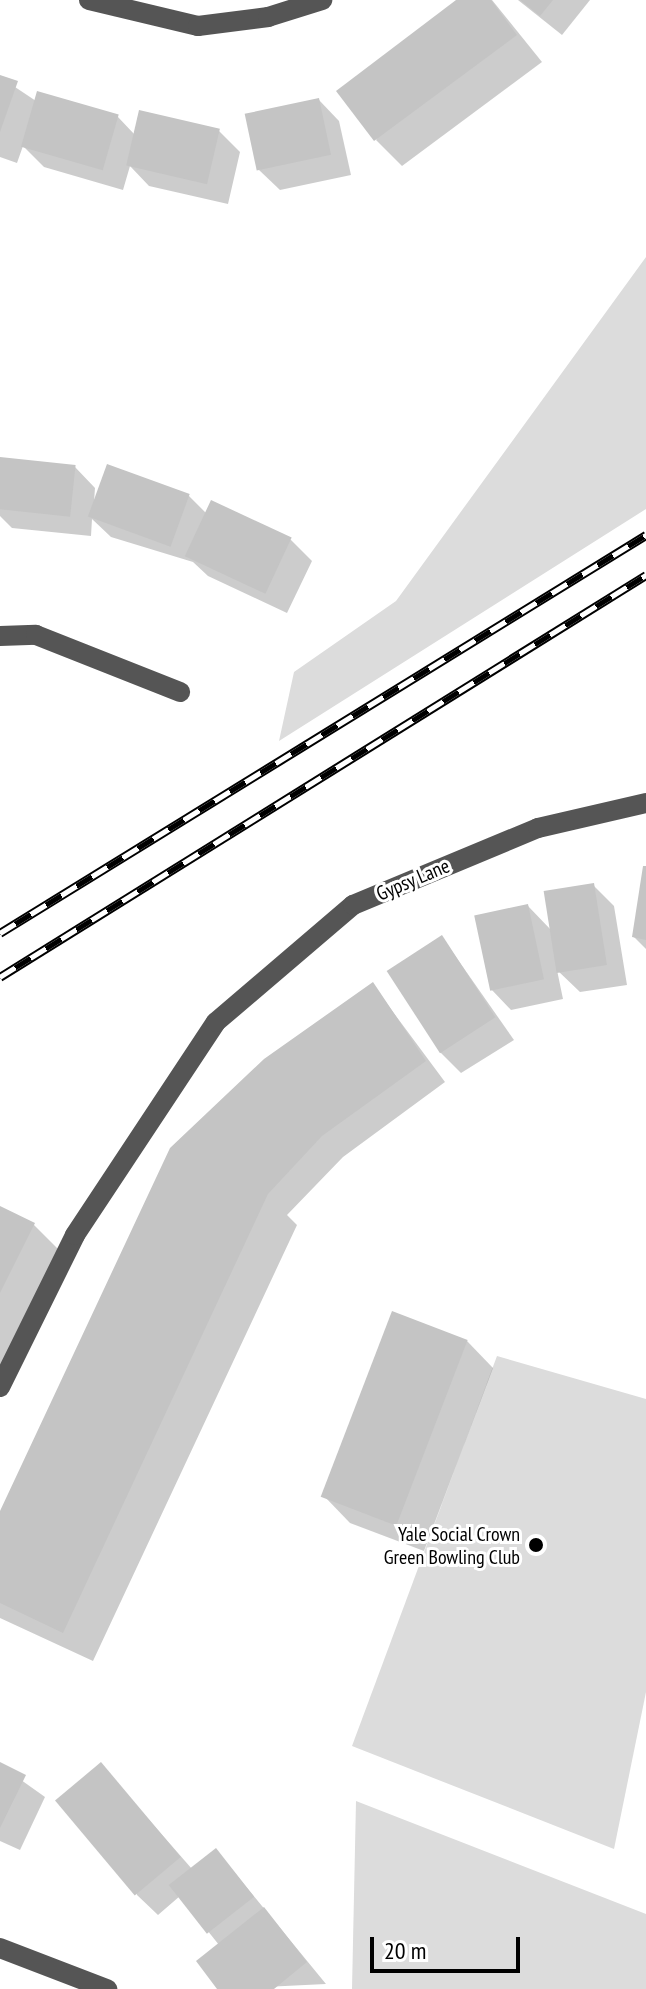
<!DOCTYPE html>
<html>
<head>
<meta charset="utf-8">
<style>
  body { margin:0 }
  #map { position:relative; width:646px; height:1989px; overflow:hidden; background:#fff; font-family:"PT Sans Narrow",sans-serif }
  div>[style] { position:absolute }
  .green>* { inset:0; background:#dcdcdc }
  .shadow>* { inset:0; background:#0003 }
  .building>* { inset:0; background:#c4c4c4; transform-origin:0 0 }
  .minor>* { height:20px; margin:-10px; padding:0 10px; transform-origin:10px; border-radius:10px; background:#555 }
  .rail>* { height:9px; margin-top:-4.5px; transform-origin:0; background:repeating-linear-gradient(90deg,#fff 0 18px,#000 0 36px); box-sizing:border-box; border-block:2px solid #000 }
  .dots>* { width:22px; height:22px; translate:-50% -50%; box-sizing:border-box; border:4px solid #fff; border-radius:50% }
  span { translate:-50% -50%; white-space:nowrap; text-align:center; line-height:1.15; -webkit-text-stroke:6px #fff; paint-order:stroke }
  .street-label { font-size:20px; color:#000 }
  .poi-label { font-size:20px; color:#000 }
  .right { translate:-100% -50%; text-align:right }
  .scale { position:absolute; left:370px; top:1937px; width:150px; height:36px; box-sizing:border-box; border:4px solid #000; border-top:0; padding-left:10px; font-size:24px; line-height:28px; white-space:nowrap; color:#000; -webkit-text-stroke:6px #fff; paint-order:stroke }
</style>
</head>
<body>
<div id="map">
  <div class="green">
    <i style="clip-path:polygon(646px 257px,646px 509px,279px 741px,294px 672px,396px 601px)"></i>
    <i style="clip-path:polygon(497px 1356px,646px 1399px,646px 1692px,614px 1849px,352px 1746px)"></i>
    <i style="clip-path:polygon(356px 1801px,646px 1914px,646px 1989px,352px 1989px)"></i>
  </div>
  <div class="shadow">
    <i style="clip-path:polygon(459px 0,492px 0,542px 62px,402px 166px,376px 140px)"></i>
    <i style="clip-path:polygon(518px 0,590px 0,562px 35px)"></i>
    <i style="clip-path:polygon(0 77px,36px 101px,118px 117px,135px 135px,219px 131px,240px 152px,228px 204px,149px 186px,130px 166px,123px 190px,44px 167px,23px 146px,17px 163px,0 157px)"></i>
    <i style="clip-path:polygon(319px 100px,339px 121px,351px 175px,280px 190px,259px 170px)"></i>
    <i style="clip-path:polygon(0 459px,75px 467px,95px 488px,94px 502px,189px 496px,207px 514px,212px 503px,291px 540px,312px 561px,287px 613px,208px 576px,193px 562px,111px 537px,92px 519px,91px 536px,12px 528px,0 516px)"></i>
    <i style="clip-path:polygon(646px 869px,646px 949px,634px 937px)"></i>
    <i style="clip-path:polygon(593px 885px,614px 906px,627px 985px,580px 992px,557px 970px,563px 999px,511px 1010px,491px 989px,528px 906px,552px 931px)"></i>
    <i style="clip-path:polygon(442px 937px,514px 1040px,461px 1073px,440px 1052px)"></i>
    <i style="clip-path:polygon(373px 985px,445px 1082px,343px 1157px,287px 1215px,297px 1225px,93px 1661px,0 1618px,0 1515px)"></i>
    <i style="clip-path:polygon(0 1208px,34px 1225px,60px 1251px,0 1372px)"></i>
    <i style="clip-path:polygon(467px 1341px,493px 1368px,424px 1551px,350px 1523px,324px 1496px)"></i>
    <i style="clip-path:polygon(0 1765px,45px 1797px,20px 1850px,0 1841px)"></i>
    <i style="clip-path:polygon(101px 1765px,192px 1869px,216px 1850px,326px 1984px,220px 1989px,219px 1945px,180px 1896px,158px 1915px,137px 1895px)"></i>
  </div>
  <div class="building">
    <i style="clip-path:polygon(456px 0,491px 0,517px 35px,374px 141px,336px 91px)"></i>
    <i style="clip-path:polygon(520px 0,553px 0,540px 16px)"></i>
    <i style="clip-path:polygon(0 75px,18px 81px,0 132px)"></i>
    <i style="left:37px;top:91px;width:85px;height:58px;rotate:16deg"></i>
    <i style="left:319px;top:98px;width:58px;height:76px;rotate:78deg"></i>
    <i style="left:139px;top:110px;width:83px;height:57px;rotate:13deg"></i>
    <i style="left:0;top:457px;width:76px;height:52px;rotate:6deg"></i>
    <i style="left:107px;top:464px;width:88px;height:56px;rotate:20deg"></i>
    <i style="left:211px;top:500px;width:89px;height:62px;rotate:25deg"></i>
    <i style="clip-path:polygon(643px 866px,646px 866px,646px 940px,632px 937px)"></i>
    <i style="left:594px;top:883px;width:83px;height:51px;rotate:81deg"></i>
    <i style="left:528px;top:904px;width:77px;height:55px;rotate:78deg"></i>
    <i style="left:442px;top:935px;width:98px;height:66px;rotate:57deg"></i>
    <i style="clip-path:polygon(373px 982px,426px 1061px,322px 1136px,268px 1194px,63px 1633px,0 1603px,0 1511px,170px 1148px,264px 1059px)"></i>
    <i style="clip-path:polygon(0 1206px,35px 1223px,0 1293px)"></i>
    <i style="left:392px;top:1311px;width:81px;height:199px;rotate:21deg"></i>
    <i style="clip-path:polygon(0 1762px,26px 1775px,0 1828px)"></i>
    <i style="left:101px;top:1762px;width:124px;height:60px;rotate:50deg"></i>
    <i style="left:216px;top:1848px;width:62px;height:60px;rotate:52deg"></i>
    <i style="clip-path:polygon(264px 1907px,307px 1962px,274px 1989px,217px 1989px,196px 1961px)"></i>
  </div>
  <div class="minor">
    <i style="left:89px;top:0;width:112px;rotate:13.4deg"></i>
    <i style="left:198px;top:26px;width:71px;rotate:-7.3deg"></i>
    <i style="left:268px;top:17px;width:57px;rotate:-17.5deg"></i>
    <i style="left:0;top:636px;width:36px;rotate:-2deg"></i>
    <i style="left:36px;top:635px;width:155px;rotate:21.6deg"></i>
    <i style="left:0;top:1387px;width:169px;rotate:-63.7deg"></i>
    <i style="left:75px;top:1235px;width:255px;rotate:-56.5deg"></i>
    <i style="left:216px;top:1022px;width:180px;rotate:-40.5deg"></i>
    <i style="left:353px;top:905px;width:200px;rotate:-22.6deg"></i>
    <i style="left:538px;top:828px;width:111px;rotate:-13deg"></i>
    <i style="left:0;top:1948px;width:115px;rotate:21deg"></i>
  </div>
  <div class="rail">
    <i style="left:0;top:933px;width:759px;rotate:-31.64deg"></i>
    <i style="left:0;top:977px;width:761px;rotate:-31.89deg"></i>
  </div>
  <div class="dots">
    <i style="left:536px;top:1545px;background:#000"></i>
  </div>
  <div class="street-label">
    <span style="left:413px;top:880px;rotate:-23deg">Gypsy Lane</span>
  </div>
  <div class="poi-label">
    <span class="right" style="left:520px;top:1546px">Yale Social Crown<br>Green Bowling Club</span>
  </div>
  <div class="scale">20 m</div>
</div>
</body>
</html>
